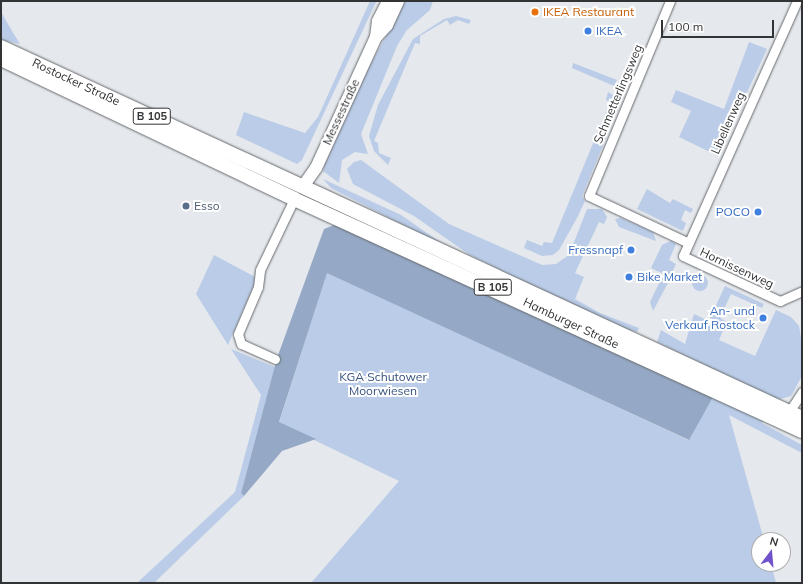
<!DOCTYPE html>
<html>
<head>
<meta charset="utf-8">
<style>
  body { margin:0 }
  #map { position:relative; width:803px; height:584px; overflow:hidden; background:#e5e8ec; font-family:Mulish,sans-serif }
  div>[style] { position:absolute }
  .green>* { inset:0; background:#bacce7 }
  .round { border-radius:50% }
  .forest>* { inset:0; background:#95a9c6 }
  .roads { filter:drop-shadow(0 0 1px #66696d) drop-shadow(0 0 1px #66696d) }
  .street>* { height:9px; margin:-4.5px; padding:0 4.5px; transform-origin:4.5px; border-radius:4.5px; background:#fff }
  .secondary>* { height:12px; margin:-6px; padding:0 6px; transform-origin:6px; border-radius:6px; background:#fff }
  .primary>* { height:14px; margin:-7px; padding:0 7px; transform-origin:7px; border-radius:7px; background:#fff }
  .dots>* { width:11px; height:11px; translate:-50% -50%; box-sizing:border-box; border:2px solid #fff; border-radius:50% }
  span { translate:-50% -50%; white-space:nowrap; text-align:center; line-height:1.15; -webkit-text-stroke:4px #fff; paint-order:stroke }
  .shield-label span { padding:1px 3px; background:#fff; border:1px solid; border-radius:3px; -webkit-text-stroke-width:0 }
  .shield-label { font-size:11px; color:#323335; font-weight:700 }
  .food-label { font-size:12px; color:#c56008 }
  .left { translate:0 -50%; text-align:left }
  .shop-label { font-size:12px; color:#366cbe }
  .right { translate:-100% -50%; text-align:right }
  .street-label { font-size:12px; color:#323335 }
  .service-label { font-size:12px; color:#4e5e75 }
  .park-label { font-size:12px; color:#37547f }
  .frame { position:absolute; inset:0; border:2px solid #323335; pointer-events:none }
  .north { position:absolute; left:751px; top:532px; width:40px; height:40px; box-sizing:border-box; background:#fff; border:1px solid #adadae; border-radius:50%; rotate:16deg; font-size:11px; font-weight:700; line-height:16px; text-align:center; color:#323335 }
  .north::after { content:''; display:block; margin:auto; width:14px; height:18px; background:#7052cb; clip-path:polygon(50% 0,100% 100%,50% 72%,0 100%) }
  .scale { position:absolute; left:661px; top:20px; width:113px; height:18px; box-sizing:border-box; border:2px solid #323335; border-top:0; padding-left:5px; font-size:12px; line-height:14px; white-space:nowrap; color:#323335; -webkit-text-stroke:3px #fff; paint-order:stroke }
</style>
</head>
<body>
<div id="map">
  <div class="green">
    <i style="clip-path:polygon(370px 1px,376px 2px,302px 160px,297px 164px,236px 135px,244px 112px,305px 133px,318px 117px)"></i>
    <i style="clip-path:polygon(405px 1px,433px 1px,430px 10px,407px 30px,397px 46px,361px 134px,368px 154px,355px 152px,342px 160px,339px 183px,323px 171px,325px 164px,369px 67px)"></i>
    <i style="clip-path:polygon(1px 12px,12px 31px,20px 44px,1px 40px)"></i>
    <i style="clip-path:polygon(456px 16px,471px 20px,469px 24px,458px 20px,450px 25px,447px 20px,420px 36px,420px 44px,415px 43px,374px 141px,378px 143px,379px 153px,391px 158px,388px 165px,374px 151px,369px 136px,378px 105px,413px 39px,444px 19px)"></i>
    <i style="clip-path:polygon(749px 42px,767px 49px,718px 156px,679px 137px,691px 111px,671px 102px,676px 90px,724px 109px)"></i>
    <i style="clip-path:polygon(573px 63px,617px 80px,614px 86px,572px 68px)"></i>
    <i style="clip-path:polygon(608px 92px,618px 98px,620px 104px,582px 196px,585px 201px,577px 218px,559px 250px,553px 255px,542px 256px,524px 248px,527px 240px,542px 246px,544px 242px,552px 243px,610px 102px,606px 100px)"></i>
    <i style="clip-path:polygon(361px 160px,449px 224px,542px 265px,556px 264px,569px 255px,587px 209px,602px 209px,607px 217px,604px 224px,599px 222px,575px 273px,584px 277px,575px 299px,600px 313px,639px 328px,637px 332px,620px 328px,470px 255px,414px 216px,353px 184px,347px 169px,354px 162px)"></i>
    <i style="clip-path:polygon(323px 179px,401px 215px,450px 249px,331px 188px)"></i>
    <i style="clip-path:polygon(647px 189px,670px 203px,673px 199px,693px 209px,691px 213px,685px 210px,681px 220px,686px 223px,683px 231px,637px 209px)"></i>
    <i style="clip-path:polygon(621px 218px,653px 232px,656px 241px,619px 227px,615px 219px)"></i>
    <i style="clip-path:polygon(671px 241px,676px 244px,669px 260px,676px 264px,670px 277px,651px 268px,662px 245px)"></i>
    <i style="clip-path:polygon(214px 255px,257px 278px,228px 345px,196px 294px)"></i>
    <i style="clip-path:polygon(327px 272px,688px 440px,713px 397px,763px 420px,762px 423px,802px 445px,802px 453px,729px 415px,764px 540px,759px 540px,759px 564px,771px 564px,776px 583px,311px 583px,399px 481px,279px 423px)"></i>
    <i class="round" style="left:692px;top:275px;width:16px;height:16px"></i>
    <i style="clip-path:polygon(662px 277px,669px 281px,653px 311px,650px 302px)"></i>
    <i style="clip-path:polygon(725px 286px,764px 304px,762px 308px,731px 294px,720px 318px,727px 322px,725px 325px,710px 318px)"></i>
    <i style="clip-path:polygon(776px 310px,791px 317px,799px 326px,802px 345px,802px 376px,791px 396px,777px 400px,657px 342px,661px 330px,685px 344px,694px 314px,724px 328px,719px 340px,755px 356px)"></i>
    <i style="clip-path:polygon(231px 349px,275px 367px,241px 493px,244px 496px,154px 583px,137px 583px,235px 492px,261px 395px)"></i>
  </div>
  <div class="forest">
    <i style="clip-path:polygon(339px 223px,713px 397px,689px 440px,327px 273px,279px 422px,316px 439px,282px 451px,244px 496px,241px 493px,277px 358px,324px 229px)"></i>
  </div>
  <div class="roads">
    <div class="street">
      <i style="left:670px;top:1px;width:211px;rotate:112.6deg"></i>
      <i style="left:589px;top:196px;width:110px;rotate:25.2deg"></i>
      <i style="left:797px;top:1px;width:279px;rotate:114.1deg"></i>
      <i style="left:683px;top:256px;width:107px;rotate:24.9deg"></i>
      <i style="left:780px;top:301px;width:24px;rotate:-24deg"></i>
      <i style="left:275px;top:359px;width:37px;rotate:-156deg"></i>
      <i style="left:241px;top:344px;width:10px;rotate:-107deg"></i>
      <i style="left:238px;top:334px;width:51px;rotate:-66.9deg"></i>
      <i style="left:258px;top:287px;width:17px;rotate:-83deg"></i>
      <i style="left:260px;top:270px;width:79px;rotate:-64.4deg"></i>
      <i style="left:789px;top:412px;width:24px;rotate:-57deg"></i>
    </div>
    <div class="secondary">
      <i style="left:376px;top:37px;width:16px;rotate:-47deg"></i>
      <i style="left:387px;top:25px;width:26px;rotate:-65deg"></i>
      <i style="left:304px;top:185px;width:21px;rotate:-55deg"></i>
      <i style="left:316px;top:168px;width:144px;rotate:-65.4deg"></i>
      <i style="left:376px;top:37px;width:16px;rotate:-83deg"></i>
      <i style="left:378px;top:21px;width:22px;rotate:-63deg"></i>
    </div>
    <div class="primary">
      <i style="left:1px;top:47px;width:883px;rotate:24.85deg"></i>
      <i style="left:1px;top:59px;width:325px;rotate:25.5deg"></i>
      <i style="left:294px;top:199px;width:558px;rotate:24.55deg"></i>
    </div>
  </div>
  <div class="dots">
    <i style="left:535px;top:12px;background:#e8710a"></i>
    <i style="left:588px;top:31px;background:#3f7fe0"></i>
    <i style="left:186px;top:206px;background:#5c6f8a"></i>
    <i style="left:758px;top:212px;background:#3f7fe0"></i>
    <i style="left:631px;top:250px;background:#3f7fe0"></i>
    <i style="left:629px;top:277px;background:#3f7fe0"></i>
    <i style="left:763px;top:318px;background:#3f7fe0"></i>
  </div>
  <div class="shield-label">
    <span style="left:152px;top:116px">B 105</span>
    <span style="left:493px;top:287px">B 105</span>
  </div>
  <div class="food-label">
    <span class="left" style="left:543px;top:12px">IKEA Restaurant</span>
  </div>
  <div class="shop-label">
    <span class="left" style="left:596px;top:31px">IKEA</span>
    <span class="right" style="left:750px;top:212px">POCO</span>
    <span class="right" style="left:623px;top:250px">Fressnapf</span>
    <span class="left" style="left:637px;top:277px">Bike Market</span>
    <span class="right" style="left:755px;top:318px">An- und<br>Verkauf Rostock</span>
  </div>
  <div class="street-label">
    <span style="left:76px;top:82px;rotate:25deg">Rostocker Straße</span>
    <span style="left:618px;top:94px;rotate:-67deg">Schmetterlingsweg</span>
    <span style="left:341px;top:112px;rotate:-65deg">Messestraße</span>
    <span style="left:728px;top:123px;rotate:-66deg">Libellenweg</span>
    <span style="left:737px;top:268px;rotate:25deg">Hornissenweg</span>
    <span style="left:571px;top:323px;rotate:25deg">Hamburger Straße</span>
  </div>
  <div class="service-label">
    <span class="left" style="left:194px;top:206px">Esso</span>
  </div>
  <div class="park-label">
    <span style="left:383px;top:384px">KGA Schutower<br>Moorwiesen</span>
  </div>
  <div class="frame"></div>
  <div class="north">N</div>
  <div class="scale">100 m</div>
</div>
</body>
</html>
